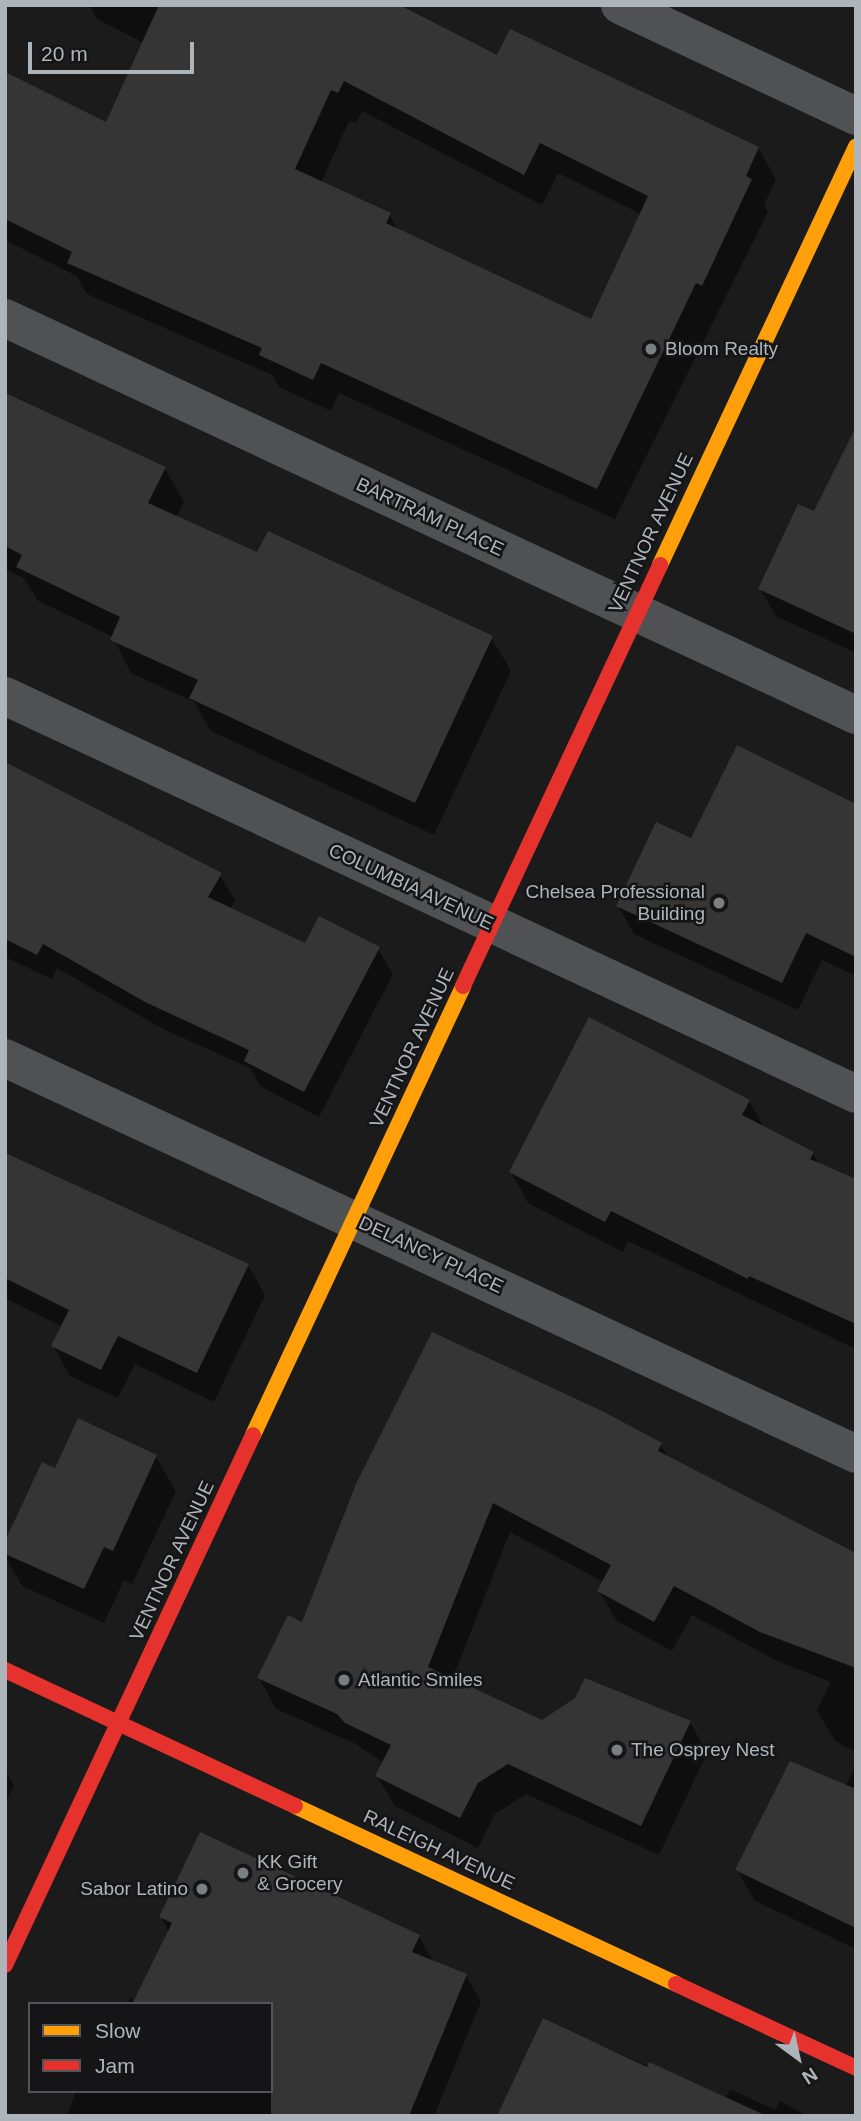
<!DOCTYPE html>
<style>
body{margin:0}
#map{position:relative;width:861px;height:2121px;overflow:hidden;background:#1b1b1b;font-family:Helvetica,sans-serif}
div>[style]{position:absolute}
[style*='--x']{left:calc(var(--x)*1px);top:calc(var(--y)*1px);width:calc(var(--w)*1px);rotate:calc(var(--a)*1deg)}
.shadow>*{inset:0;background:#0007}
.building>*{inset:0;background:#353536}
.street>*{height:38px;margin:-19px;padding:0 19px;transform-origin:19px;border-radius:19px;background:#4f5153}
.slow>*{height:16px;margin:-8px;padding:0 8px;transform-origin:8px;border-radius:8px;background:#ff9f0a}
.jam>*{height:16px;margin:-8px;padding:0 8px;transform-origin:8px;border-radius:8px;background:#e5322d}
.dots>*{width:19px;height:19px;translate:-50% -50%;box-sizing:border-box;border:4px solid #151517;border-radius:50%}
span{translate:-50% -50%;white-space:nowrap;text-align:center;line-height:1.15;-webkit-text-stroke:5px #151517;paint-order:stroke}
.poi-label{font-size:19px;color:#adb5ba}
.left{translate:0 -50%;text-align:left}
.right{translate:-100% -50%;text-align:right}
.street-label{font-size:19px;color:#adb5ba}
.frame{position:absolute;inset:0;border:7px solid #adb5ba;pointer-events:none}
.legend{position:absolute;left:28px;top:2002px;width:245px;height:91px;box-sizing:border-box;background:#151517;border:2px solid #525558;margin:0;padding:9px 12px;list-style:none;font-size:21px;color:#adb5ba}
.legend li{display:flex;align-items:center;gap:14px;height:35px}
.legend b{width:35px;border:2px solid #525558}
.north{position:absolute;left:763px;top:2023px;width:70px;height:70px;-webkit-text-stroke:5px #151517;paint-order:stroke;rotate:147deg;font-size:19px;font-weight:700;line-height:28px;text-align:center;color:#adb5ba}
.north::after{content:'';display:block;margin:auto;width:24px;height:32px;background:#adb5ba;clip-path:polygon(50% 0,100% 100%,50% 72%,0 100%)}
.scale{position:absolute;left:28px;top:42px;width:166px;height:32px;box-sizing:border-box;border:4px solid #adb5ba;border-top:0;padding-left:9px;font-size:21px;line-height:24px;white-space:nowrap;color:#adb5ba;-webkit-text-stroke:5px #151517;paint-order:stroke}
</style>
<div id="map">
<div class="shadow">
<div style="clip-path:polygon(evenodd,89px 5px,402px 5px,498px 58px,758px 148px,776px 179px,764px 205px,768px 212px,615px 519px,339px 393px,331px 411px,279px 387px,272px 375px,87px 294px,77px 276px,5px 240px,5px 74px,107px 124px,144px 43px,97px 19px,89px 5px,362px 111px,542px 205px,558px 173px,641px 214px,592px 321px,399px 232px,389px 214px,321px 183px,349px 121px,356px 123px,362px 111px)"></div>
<div style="clip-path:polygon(5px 400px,165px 469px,184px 502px,176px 517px,258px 555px,491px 637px,511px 671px,434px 835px,211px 731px,194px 702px,131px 673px,113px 637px,37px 600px,25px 579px,5px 569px)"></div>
<div style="clip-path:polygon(856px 430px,856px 653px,776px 616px,760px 589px,815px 513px)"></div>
<div style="clip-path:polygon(5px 764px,220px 875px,235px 900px,230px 909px,306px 946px,378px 949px,393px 974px,319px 1117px,260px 1086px,250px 1068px,163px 1029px,57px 968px,52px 979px,5px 957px)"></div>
<div style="clip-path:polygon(856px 806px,856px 976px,822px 960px,798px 1010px,634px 934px,618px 906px,692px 841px)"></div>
<div style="clip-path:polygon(749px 1101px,765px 1129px,813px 1153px,819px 1165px,856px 1181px,856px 1349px,628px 1241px,623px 1252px,528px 1203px,511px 1172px)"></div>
<div style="clip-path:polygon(5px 1154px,248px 1265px,265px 1295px,214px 1402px,135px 1364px,118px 1398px,70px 1376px,53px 1346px,63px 1327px,5px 1298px)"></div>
<div style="clip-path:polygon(661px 1445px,669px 1459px,856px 1557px,856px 1752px,835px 1741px,817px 1710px,831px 1682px,779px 1662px,692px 1615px,672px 1651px,617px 1621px,599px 1591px,604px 1582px,510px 1532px,452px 1680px,543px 1722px,690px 1722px,707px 1753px,659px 1855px,526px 1794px,495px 1814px,478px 1848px,395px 1806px,377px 1776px,384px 1763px,356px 1744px,276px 1709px,259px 1678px,303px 1624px,358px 1485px)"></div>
<div style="clip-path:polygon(156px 1457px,176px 1491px,132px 1584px,124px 1580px,104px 1623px,22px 1586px,5px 1556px,5px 1546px,56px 1470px)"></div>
<div style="clip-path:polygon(856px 1765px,856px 1949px,755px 1901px,737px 1870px,846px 1786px)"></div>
<div style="clip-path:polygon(5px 1770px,14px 1786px,5px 1804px)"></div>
<div style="clip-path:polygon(161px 1917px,419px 1936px,434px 1963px,466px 1976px,481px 2002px,434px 2116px,67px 2116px,76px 2091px,271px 2091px,271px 2004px,127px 2004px,130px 1998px,136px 2001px,169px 1932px)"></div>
<div style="clip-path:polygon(544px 2020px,725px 2100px,730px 2089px,775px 2110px,780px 2101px,807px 2116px,499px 2116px)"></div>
</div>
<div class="building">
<div style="clip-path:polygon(evenodd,159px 5px,400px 5px,497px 55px,510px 29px,759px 147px,746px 176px,752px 179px,702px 286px,696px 283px,597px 489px,321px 363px,313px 380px,259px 355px,262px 348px,67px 263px,72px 252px,5px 219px,5px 72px,106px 122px,159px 5px,344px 81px,524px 175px,540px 143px,648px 196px,591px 319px,386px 223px,391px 213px,295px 169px,331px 90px,338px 93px,344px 81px)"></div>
<div style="clip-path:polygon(5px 393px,166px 467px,148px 503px,257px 552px,268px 531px,493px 636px,415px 803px,189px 698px,198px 680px,110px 640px,120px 617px,16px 567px,22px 555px,5px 546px)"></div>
<div style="clip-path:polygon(856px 427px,856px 634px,758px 589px,798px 504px,814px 511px)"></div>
<div style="clip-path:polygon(737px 745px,856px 804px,856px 957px,806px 933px,782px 983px,616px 906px,656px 822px,691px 838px)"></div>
<div style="clip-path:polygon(5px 762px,222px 873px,208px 897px,305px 943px,319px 916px,380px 947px,304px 1092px,244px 1061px,249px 1050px,147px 1003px,43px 944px,37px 955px,5px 939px)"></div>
<div style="clip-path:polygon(589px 1017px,750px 1100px,742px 1115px,814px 1152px,810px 1159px,856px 1179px,856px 1324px,749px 1276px,748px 1279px,611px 1211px,605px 1222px,509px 1172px)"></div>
<div style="clip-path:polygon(5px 1153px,249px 1264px,197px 1373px,118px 1336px,101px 1370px,51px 1346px,69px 1310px,5px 1278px)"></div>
<div style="clip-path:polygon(432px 1332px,602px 1411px,662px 1443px,658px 1451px,856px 1553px,856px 1668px,760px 1632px,674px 1586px,654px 1622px,597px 1591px,611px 1565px,493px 1503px,428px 1667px,542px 1720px,575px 1698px,585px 1678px,691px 1721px,641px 1826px,508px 1764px,478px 1783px,460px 1818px,375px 1776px,391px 1745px,345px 1723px,337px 1714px,257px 1678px,288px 1615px,302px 1622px,356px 1484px)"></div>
<div style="clip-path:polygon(78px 1418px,157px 1455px,113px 1551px,104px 1547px,84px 1589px,5px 1554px,5px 1541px,42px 1462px,55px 1468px)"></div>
<div style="clip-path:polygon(790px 1761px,856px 1789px,856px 1928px,735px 1870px)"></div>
<div style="clip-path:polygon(200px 1832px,420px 1935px,412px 1952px,467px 1974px,409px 2116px,271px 2116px,271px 2004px,132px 2004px,172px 1923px,159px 1917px)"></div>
<div style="clip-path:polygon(543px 2018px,647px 2067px,649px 2062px,767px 2116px,497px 2116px)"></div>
</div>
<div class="street">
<div style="--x:620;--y:5;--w:261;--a:25.2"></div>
<div style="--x:5;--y:318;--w:939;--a:25.01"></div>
<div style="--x:5;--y:696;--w:939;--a:25.06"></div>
<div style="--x:5;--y:1058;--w:939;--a:24.95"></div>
</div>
<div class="slow">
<div style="--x:660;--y:565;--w:462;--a:-64.9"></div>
<div style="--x:253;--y:1435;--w:496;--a:-64.9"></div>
<div style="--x:295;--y:1806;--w:421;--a:25"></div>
</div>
<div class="jam">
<div style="--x:463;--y:986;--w:465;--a:-64.9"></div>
<div style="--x:5;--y:1670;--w:320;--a:25.1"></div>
<div style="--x:5;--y:1965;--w:585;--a:-64.92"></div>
<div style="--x:676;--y:1984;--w:199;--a:25"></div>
</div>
<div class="dots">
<div style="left:651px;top:349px;background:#7a7f82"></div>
<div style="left:719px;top:903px;background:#7a7f82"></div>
<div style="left:344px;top:1680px;background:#7a7f82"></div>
<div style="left:617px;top:1750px;background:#7a7f82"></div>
<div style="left:243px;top:1873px;background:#7a7f82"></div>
<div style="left:202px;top:1889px;background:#7a7f82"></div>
</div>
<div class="poi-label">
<span class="left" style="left:665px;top:349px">Bloom Realty</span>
<span class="right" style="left:705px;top:903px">Chelsea Professional<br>Building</span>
<span class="left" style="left:358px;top:1680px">Atlantic Smiles</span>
<span class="left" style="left:631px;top:1750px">The Osprey Nest</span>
<span class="left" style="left:257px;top:1873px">KK Gift<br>&amp; Grocery</span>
<span class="right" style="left:188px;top:1889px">Sabor Latino</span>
</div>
<div class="street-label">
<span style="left:430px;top:517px;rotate:25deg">BARTRAM PLACE</span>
<span style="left:651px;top:533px;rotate:-65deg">VENTNOR AVENUE</span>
<span style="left:411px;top:887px;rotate:25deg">COLUMBIA AVENUE</span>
<span style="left:412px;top:1048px;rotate:-65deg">VENTNOR AVENUE</span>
<span style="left:431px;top:1255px;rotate:25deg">DELANCY PLACE</span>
<span style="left:172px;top:1561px;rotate:-65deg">VENTNOR AVENUE</span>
<span style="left:439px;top:1850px;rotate:25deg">RALEIGH AVENUE</span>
</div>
<div class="frame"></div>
<ul class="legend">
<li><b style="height:9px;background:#ff9f0a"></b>Slow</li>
<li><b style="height:9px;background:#e5322d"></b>Jam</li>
</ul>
<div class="north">N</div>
<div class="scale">20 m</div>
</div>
